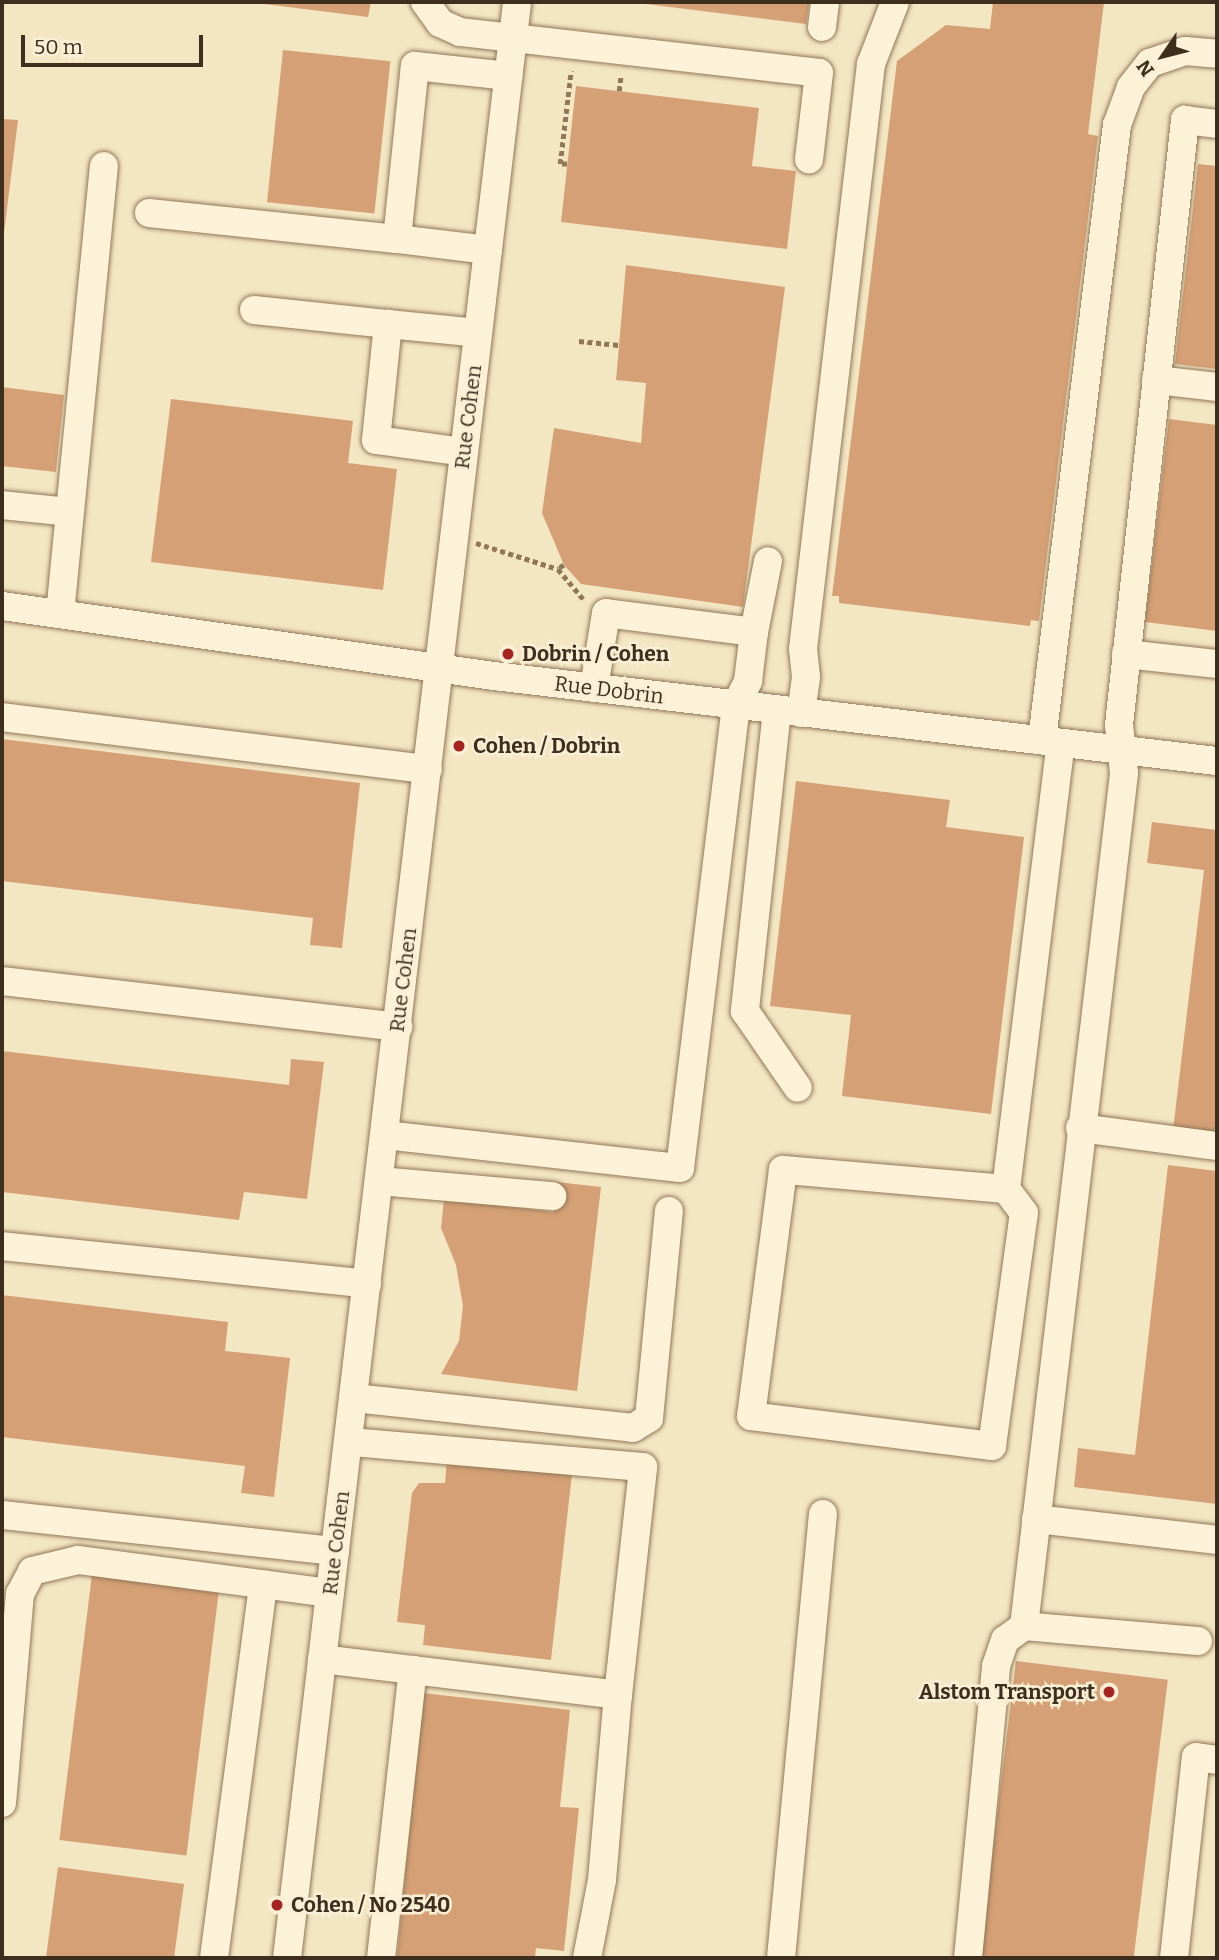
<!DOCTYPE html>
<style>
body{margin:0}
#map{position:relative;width:1219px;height:1960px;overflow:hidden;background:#f3e6c3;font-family:Bitter,serif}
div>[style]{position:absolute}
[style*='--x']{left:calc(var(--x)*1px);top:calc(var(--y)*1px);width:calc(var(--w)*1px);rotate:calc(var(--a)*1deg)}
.building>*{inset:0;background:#d5a075;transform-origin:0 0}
.path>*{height:4.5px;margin-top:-2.25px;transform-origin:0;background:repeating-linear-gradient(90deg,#907758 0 5px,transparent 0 8.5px)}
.roads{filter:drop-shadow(0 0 2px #907758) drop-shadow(0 0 2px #907758)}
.minor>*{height:28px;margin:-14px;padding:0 14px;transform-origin:14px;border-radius:14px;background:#fcf2d8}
.dots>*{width:19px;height:19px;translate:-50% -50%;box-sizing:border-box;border:4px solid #f9efd4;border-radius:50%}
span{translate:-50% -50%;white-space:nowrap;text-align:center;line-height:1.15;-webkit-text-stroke:5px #f9efd4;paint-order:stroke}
.street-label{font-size:21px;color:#3e2e1d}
.poi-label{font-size:21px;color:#3e2e1d;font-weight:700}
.left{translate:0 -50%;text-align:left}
.right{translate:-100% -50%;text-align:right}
.frame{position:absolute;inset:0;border:4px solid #3e2e1d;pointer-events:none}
.north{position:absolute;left:1128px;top:21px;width:70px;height:70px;-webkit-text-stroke:5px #f9efd4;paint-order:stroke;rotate:235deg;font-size:19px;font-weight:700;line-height:28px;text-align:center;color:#3e2e1d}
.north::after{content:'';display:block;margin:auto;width:24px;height:32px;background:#3e2e1d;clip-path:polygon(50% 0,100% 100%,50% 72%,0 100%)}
.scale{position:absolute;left:21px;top:35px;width:182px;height:32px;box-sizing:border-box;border:4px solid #3e2e1d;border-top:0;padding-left:9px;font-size:21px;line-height:24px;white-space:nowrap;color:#3e2e1d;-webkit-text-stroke:5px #f9efd4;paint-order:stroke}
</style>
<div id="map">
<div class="building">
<div style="clip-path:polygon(248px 2px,371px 2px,368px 17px)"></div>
<div style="clip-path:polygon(630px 2px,809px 2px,806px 24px)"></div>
<div style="clip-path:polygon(993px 2px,1104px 2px,1088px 134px,1098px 136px,1039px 621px,1031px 620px,1030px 626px,839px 603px,839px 596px,832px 596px,897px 61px,946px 25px,990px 29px)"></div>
<div style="left:283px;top:50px;width:108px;height:153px;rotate:6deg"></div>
<div style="clip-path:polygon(576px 86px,759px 108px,752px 166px,796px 171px,787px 249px,561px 222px)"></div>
<div style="clip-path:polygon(2px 119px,18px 120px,3px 241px,2px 241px)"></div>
<div style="clip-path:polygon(1198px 164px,1217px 166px,1217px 369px,1175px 364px)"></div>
<div style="clip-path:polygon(626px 265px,785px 287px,743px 607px,581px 584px,564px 565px,542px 513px,554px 428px,641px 443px,646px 383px,616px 380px)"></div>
<div style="clip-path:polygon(2px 387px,64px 395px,56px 472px,2px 466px)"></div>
<div style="clip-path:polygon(171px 399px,353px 421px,348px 463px,397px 469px,383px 590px,151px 562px)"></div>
<div style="clip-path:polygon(1169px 419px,1217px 425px,1217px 631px,1145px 622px)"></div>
<div style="clip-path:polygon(2px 739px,360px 783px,342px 948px,310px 945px,313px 918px,2px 881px)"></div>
<div style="clip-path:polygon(796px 781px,950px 800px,946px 827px,1024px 837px,991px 1114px,842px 1096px,851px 1015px,770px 1006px)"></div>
<div style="clip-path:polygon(1152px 822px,1217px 830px,1217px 1136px,1173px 1130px,1204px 870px,1147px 863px)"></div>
<div style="clip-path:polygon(2px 1051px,289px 1085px,291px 1059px,324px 1062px,307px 1199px,244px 1192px,239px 1220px,2px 1192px)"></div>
<div style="clip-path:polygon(1168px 1165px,1217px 1171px,1217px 1504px,1074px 1487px,1078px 1448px,1135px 1455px)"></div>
<div style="clip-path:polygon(557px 1182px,601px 1187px,577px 1391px,441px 1374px,459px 1341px,463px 1306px,456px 1265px,441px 1228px,444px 1199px,554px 1212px)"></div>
<div style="clip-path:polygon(2px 1295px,228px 1322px,225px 1351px,290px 1358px,274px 1497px,241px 1493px,245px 1466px,2px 1437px)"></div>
<div style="clip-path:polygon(447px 1459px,572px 1474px,551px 1660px,423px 1645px,425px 1625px,397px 1622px,412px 1493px,419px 1483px,445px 1483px)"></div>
<div style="left:93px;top:1566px;width:128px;height:276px;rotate:7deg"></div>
<div style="left:1016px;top:1661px;width:153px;height:299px;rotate:7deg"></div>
<div style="clip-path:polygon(423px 1693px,570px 1710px,560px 1807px,579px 1808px,564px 1951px,536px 1948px,535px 1958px,397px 1958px)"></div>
<div style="clip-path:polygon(58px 1867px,184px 1884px,174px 1958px,46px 1958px)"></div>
</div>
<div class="path">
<div style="--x:619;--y:91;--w:16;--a:-83"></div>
<div style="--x:567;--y:164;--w:7;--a:180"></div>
<div style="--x:560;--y:164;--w:94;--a:-83.3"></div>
<div style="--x:579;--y:341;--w:40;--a:5.7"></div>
<div style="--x:476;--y:543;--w:86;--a:17.6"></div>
<div style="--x:564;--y:565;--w:7;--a:146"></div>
<div style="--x:558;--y:569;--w:42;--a:49.8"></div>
</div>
<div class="roads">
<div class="minor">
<div style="--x:425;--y:2;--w:26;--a:54"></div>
<div style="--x:440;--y:23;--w:22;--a:24"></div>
<div style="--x:460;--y:32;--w:361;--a:6.5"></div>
<div style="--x:819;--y:73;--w:87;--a:96.6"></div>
<div style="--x:822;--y:27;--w:25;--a:-83"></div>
<div style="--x:149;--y:213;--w:249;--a:6"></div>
<div style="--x:488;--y:250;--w:92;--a:-173.1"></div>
<div style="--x:397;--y:239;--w:174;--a:-84.1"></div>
<div style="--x:415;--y:66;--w:94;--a:6.1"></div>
<div style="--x:254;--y:310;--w:135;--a:6"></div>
<div style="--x:1156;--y:380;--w:61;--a:6.5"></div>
<div style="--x:464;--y:452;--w:89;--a:-172.2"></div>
<div style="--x:376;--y:440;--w:117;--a:-84.1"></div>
<div style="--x:388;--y:324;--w:90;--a:5.7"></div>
<div style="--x:2;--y:505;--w:68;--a:5.9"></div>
<div style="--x:2;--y:606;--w:497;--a:8.1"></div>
<div style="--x:494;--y:676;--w:728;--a:6.71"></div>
<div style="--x:60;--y:614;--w:450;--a:-84.4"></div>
<div style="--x:754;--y:632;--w:72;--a:-78.8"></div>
<div style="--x:1126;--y:654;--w:92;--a:6.3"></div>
<div style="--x:777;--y:710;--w:303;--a:96.1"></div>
<div style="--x:745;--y:1011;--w:93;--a:55.5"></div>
<div style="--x:801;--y:713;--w:36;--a:-82"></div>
<div style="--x:806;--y:677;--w:28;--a:-96"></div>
<div style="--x:803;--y:649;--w:589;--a:-83.37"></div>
<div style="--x:871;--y:64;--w:66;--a:-68.8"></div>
<div style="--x:2;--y:717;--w:429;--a:7"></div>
<div style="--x:1042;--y:740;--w:620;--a:-83.05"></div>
<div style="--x:1117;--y:125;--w:40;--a:-69.8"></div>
<div style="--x:1131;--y:87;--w:31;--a:-52"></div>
<div style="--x:1150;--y:63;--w:37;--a:-19"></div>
<div style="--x:1185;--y:51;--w:32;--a:5"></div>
<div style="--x:2;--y:981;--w:399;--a:6.6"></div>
<div style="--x:1080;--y:1128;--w:138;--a:7.5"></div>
<div style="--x:385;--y:1135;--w:297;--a:6.4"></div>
<div style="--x:680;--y:1168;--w:466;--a:-83.1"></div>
<div style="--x:736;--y:705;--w:27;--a:-63"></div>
<div style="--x:748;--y:681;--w:49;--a:-83"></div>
<div style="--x:754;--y:632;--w:149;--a:-172.7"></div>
<div style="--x:606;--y:613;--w:76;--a:99.1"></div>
<div style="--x:379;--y:1181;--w:174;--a:5"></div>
<div style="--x:1006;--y:1189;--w:224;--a:-175.1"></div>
<div style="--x:783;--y:1170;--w:248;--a:97.4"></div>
<div style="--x:751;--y:1416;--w:243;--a:7.1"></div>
<div style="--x:992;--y:1446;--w:235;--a:-82.2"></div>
<div style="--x:1024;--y:1213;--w:30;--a:-127"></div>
<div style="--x:1006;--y:1189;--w:449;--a:-83"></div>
<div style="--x:2;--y:1246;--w:367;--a:5.9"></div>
<div style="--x:354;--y:1398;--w:281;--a:6.1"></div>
<div style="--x:633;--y:1428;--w:19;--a:-32"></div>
<div style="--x:649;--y:1418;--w:208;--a:-84.5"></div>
<div style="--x:2;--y:1515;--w:335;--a:6.2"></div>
<div style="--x:1036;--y:1519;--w:182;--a:6.6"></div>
<div style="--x:1198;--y:1641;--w:175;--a:-175.1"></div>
<div style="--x:1024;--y:1626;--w:859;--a:-83.31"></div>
<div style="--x:1124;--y:773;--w:48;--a:-95.9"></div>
<div style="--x:1119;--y:725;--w:609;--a:-83.77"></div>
<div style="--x:1185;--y:120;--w:32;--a:7"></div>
<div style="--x:322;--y:1659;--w:298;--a:6.9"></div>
<div style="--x:618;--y:1695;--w:229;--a:-83.7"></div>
<div style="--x:643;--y:1467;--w:295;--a:-175.1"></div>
<div style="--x:2;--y:1803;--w:210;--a:-85.1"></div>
<div style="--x:20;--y:1594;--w:26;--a:-62"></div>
<div style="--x:32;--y:1571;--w:47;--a:-13.4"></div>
<div style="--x:78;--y:1560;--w:254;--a:7.5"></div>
<div style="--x:214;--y:1958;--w:377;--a:-82.5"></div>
<div style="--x:287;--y:1958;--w:1969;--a:-83.29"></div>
<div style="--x:381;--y:1958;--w:290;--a:-83.7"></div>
<div style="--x:587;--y:1958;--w:79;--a:-79.1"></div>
<div style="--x:602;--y:1880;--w:186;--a:-85.1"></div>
<div style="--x:781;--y:1958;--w:446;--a:-84.6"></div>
<div style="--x:968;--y:1958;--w:293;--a:-84.5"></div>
<div style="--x:996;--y:1666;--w:28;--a:-71"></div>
<div style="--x:1005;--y:1640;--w:24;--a:-36"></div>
<div style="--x:1174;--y:1958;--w:202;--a:-83.8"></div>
<div style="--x:1196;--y:1757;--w:21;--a:8"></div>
</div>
</div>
<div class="dots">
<div style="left:508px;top:654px;background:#a52321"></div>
<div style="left:459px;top:746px;background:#a52321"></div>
<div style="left:1109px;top:1692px;background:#a52321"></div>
<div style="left:277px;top:1905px;background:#a52321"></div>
</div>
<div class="street-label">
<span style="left:468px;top:417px;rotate:-83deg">Rue Cohen</span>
<span style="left:609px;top:690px;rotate:7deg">Rue Dobrin</span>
<span style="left:403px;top:980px;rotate:-83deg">Rue Cohen</span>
<span style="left:336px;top:1543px;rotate:-83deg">Rue Cohen</span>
</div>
<div class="poi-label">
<span class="left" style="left:522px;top:654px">Dobrin / Cohen</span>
<span class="left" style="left:473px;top:746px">Cohen / Dobrin</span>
<span class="right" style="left:1095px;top:1692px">Alstom Transport</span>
<span class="left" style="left:291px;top:1905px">Cohen / No 2540</span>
</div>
<div class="frame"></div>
<div class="north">N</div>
<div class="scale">50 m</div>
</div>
